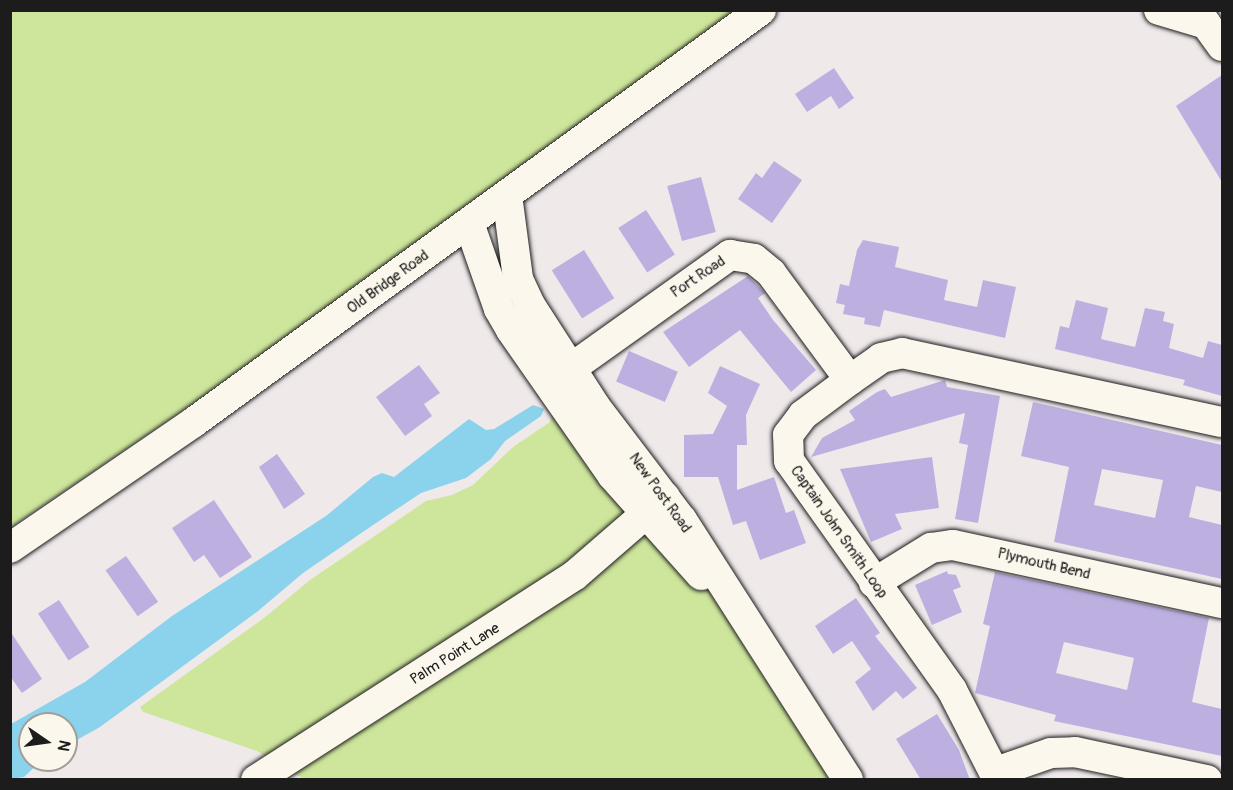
<!DOCTYPE html>
<style>
body{margin:0}
#map{position:relative;width:1233px;height:790px;overflow:hidden;background:#efe9ea;font-family:Pangolin,sans-serif}
div>[style]{position:absolute}
[style*='--x']{left:calc(var(--x)*1px);top:calc(var(--y)*1px);width:calc(var(--w)*1px);rotate:calc(var(--a)*1deg)}
.green>*{inset:0;background:#cee69c}
.water>*{inset:0;background:#8bd2ed}
.building>*{inset:0;background:#bdb0e1;transform-origin:0 0}
.roads{filter:drop-shadow(0 0 2px #1c1c1c) drop-shadow(0 0 2px #1c1c1c)}
.minor>*{height:30px;margin:-15px;padding:0 15px;transform-origin:15px;border-radius:15px;background:#fbf7ec}
span{translate:-50% -50%;white-space:nowrap;text-align:center;line-height:1.15;-webkit-text-stroke:5px #fbf7ec;paint-order:stroke}
.street-label{font-size:15px;color:#1c1c1c}
.frame{position:absolute;inset:0;border:12px solid #1c1c1c;pointer-events:none}
.north{position:absolute;left:18px;top:712px;width:60px;height:60px;box-sizing:border-box;background:#fbf7ec;border:2px solid #a29f99;border-radius:50%;rotate:103deg;font-size:16px;font-weight:700;line-height:24px;text-align:center;color:#1c1c1c}
.north::after{content:'';display:block;margin:auto;width:21px;height:27px;background:#1c1c1c;clip-path:polygon(50% 0,100% 100%,50% 72%,0 100%)}
</style>
<div id="map">
<div class="green">
<div style="clip-path:polygon(11px 11px,773px 11px,11px 527px)"></div>
<div style="clip-path:polygon(570px 373px,858px 779px,304px 779px,257px 751px,143px 712px,140px 707px,264px 618px,310px 580px,426px 501px,452px 495px,473px 485px,513px 447px,550px 422px,553px 412px,550px 403px,536px 396px)"></div>
</div>
<div class="water">
<div style="clip-path:polygon(533px 405px,544px 409px,541px 416px,505px 441px,491px 459px,466px 478px,421px 493px,373px 525px,303px 573px,258px 611px,100px 727px,66px 746px,66px 724px,30px 724px,30px 760px,42px 760px,24px 777px,11px 779px,11px 724px,85px 682px,172px 616px,326px 516px,373px 477px,382px 473px,394px 477px,469px 419px,486px 430px,494px 429px)"></div>
</div>
<div class="building">
<div style="clip-path:polygon(834px 68px,854px 98px,839px 109px,831px 96px,807px 112px,795px 94px)"></div>
<div style="clip-path:polygon(1222px 75px,1222px 182px,1176px 106px)"></div>
<div style="clip-path:polygon(774px 161px,802px 180px,772px 223px,738px 199px,756px 173px,762px 178px)"></div>
<div style="left:701px;top:177px;width:57px;height:35px;rotate:75deg"></div>
<div style="left:646px;top:210px;width:53px;height:33px;rotate:57deg"></div>
<div style="clip-path:polygon(863px 240px,899px 247px,895px 267px,948px 280px,944px 300px,977px 307px,983px 280px,1016px 287px,1005px 338px,884px 310px,880px 327px,864px 324px,865px 318px,843px 314px,845px 305px,836px 303px,840px 284px,849px 286px,857px 250px)"></div>
<div style="left:584px;top:250px;width:57px;height:38px;rotate:58deg"></div>
<div style="clip-path:polygon(748px 276px,765px 293px,758px 298px,773px 320px,816px 370px,791px 392px,740px 330px,689px 367px,663px 332px)"></div>
<div style="clip-path:polygon(1076px 300px,1108px 308px,1101px 339px,1135px 347px,1145px 308px,1165px 312px,1163px 321px,1174px 324px,1169px 348px,1203px 358px,1208px 341px,1222px 345px,1222px 396px,1183px 385px,1185px 380px,1055px 349px,1060px 326px,1069px 328px)"></div>
<div style="left:629px;top:351px;width:53px;height:33px;rotate:23deg"></div>
<div style="clip-path:polygon(419px 365px,440px 393px,424px 404px,432px 416px,405px 436px,376px 397px)"></div>
<div style="clip-path:polygon(720px 366px,760px 384px,746px 415px,747px 445px,737px 445px,737px 490px,774px 477px,786px 513px,794px 510px,806px 543px,760px 560px,746px 521px,733px 525px,718px 477px,684px 477px,684px 435px,713px 434px,727px 406px,708px 393px)"></div>
<div style="clip-path:polygon(945px 380px,947px 387px,1000px 396px,978px 523px,955px 519px,968px 445px,959px 443px,965px 413px,811px 457px,822px 438px,855px 420px,849px 411px,877px 392px,885px 389px,891px 397px)"></div>
<div style="clip-path:polygon(evenodd,1033px 402px,1222px 445px,1222px 492px,1196px 486px,1189px 517px,1222px 525px,1222px 579px,1054px 542px,1069px 467px,1021px 456px,1033px 402px,1102px 469px,1163px 480px,1155px 518px,1094px 505px,1102px 469px)"></div>
<div style="clip-path:polygon(277px 454px,305px 494px,284px 509px,259px 467px)"></div>
<div style="clip-path:polygon(932px 457px,939px 508px,895px 514px,902px 529px,871px 542px,840px 469px)"></div>
<div style="clip-path:polygon(214px 500px,252px 557px,220px 578px,204px 555px,194px 562px,172px 528px)"></div>
<div style="left:126px;top:556px;width:56px;height:25px;rotate:55deg"></div>
<div style="clip-path:polygon(947px 571px,948px 574px,956px 575px,961px 587px,953px 590px,962px 612px,932px 625px,915px 585px)"></div>
<div style="clip-path:polygon(evenodd,995px 572px,1209px 618px,1192px 702px,1222px 709px,1222px 756px,1054px 721px,1056px 715px,975px 693px,990px 626px,983px 624px,995px 572px,1064px 642px,1134px 658px,1127px 690px,1056px 673px,1064px 642px)"></div>
<div style="clip-path:polygon(856px 598px,880px 633px,875px 636px,917px 688px,903px 699px,896px 691px,873px 711px,855px 682px,871px 669px,852px 641px,833px 654px,815px 626px)"></div>
<div style="left:59px;top:600px;width:56px;height:25px;rotate:57deg"></div>
<div style="clip-path:polygon(10px 631px,42px 679px,22px 693px,10px 676px)"></div>
<div style="clip-path:polygon(937px 714px,959px 750px,970px 780px,921px 780px,896px 739px)"></div>
</div>
<div class="roads">
<div class="minor">
<div style="--x:1159;--y:10;--w:49;--a:16.6"></div>
<div style="--x:1206;--y:24;--w:17;--a:-123"></div>
<div style="--x:1206;--y:24;--w:27;--a:54"></div>
<div style="--x:507;--y:195;--w:85;--a:82.5"></div>
<div style="--x:518;--y:279;--w:29;--a:65"></div>
<div style="--x:530;--y:305;--w:120;--a:57.2"></div>
<div style="--x:595;--y:406;--w:143;--a:52.7"></div>
<div style="--x:682;--y:520;--w:308;--a:57.4"></div>
<div style="--x:469;--y:223;--w:91;--a:70.8"></div>
<div style="--x:499;--y:309;--w:24;--a:60"></div>
<div style="--x:511;--y:330;--w:177;--a:55.1"></div>
<div style="--x:612;--y:475;--w:134;--a:48.3"></div>
<div style="--x:556;--y:379;--w:214;--a:-35.5"></div>
<div style="--x:730;--y:255;--w:24;--a:9"></div>
<div style="--x:754;--y:259;--w:22;--a:39"></div>
<div style="--x:771;--y:273;--w:133;--a:53.6"></div>
<div style="--x:10;--y:548;--w:223;--a:-34.4"></div>
<div style="--x:194;--y:422;--w:701;--a:-36"></div>
<div style="--x:874;--y:583;--w:67;--a:-31.6"></div>
<div style="--x:931;--y:548;--w:22;--a:-8"></div>
<div style="--x:953;--y:545;--w:275;--a:12.2"></div>
<div style="--x:996;--y:772;--w:58;--a:-19.1"></div>
<div style="--x:1051;--y:753;--w:24;--a:-2"></div>
<div style="--x:1075;--y:752;--w:135;--a:12"></div>
<div style="--x:256;--y:780;--w:379;--a:-32.7"></div>
<div style="--x:575;--y:575;--w:119;--a:-40.9"></div>
<div style="--x:998;--y:780;--w:101;--a:-117.1"></div>
<div style="--x:952;--y:690;--w:281;--a:-125.4"></div>
<div style="--x:789;--y:461;--w:26;--a:-92"></div>
<div style="--x:788;--y:435;--w:25;--a:-53"></div>
<div style="--x:803;--y:415;--w:59;--a:-36.7"></div>
<div style="--x:850;--y:380;--w:38;--a:-35"></div>
<div style="--x:881;--y:358;--w:22;--a:-13"></div>
<div style="--x:902;--y:353;--w:327;--a:12.2"></div>
</div>
</div>
<div class="street-label">
<span style="left:698px;top:277px;rotate:-34deg">Port Road</span>
<span style="left:388px;top:282px;rotate:-36deg">Old Bridge Road</span>
<span style="left:660px;top:493px;rotate:54deg">New Post Road</span>
<span style="left:839px;top:532px;rotate:55deg">Captain John Smith Loop</span>
<span style="left:1044px;top:564px;rotate:13deg">Plymouth Bend</span>
<span style="left:455px;top:654px;rotate:-32deg">Palm Point Lane</span>
</div>
<div class="frame"></div>
<div class="north">N</div>
</div>
